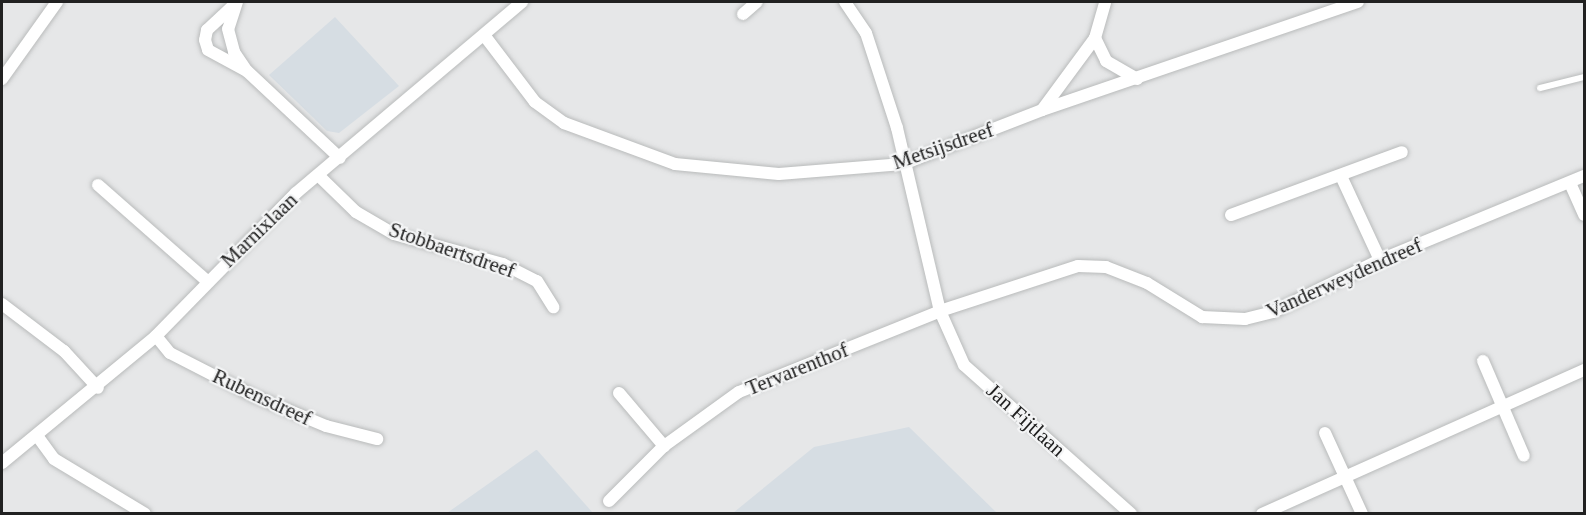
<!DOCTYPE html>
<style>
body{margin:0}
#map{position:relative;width:1586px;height:515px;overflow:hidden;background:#e6e7e8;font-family:Georgia,serif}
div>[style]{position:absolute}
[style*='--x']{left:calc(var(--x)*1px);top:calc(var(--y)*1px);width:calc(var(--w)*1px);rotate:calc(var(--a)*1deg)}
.built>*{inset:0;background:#d6dde3}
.roads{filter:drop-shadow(0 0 2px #b9bbbb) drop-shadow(0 0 2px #b9bbbb)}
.lane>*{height:6px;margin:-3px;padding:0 3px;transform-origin:3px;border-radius:3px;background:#fff}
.street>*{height:12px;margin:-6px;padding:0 6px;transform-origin:6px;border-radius:6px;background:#fff}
span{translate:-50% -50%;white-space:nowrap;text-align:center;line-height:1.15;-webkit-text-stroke:4.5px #f3f4f5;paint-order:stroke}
.street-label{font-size:21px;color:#212121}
.frame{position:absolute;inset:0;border:3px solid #212121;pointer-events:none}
</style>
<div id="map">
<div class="built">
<div style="clip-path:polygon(335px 17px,399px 86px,339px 133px,327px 131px,269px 75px)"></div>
<div style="clip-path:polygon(909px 427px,997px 513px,733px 513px,814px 447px)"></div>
<div style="clip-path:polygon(537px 450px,593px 513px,447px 513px,536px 450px)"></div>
</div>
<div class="roads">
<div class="lane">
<div style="--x:1540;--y:88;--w:45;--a:-14"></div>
</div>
<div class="street">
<div style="--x:237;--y:2;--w:28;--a:108"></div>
<div style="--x:228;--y:29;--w:24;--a:75"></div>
<div style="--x:234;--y:52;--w:23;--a:56"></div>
<div style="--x:247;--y:71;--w:127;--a:43.1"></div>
<div style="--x:845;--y:2;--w:37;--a:56"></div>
<div style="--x:866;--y:33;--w:100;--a:71.9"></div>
<div style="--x:897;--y:128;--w:188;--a:76.8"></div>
<div style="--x:940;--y:311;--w:145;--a:-18.1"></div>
<div style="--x:1078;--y:266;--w:28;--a:2"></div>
<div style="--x:1106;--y:267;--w:44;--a:21.3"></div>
<div style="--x:1147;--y:283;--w:65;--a:31.7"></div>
<div style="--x:1202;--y:317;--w:43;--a:2.7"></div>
<div style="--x:1245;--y:319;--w:29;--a:-14"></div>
<div style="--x:1273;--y:312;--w:119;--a:-25.9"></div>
<div style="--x:1380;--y:260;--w:221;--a:-22.4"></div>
<div style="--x:234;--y:5;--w:37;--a:137"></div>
<div style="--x:207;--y:30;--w:10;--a:101"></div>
<div style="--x:205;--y:40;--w:10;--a:73"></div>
<div style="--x:208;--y:50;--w:42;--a:28.4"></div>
<div style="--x:743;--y:14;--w:18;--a:-41"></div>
<div style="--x:484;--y:35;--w:84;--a:52.7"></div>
<div style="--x:535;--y:102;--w:36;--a:36"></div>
<div style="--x:564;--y:123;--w:118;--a:20.3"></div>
<div style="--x:675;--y:164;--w:104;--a:5.5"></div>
<div style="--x:779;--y:174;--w:124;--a:-4.6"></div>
<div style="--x:903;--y:164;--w:149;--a:-21.2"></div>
<div style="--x:1042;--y:110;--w:334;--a:-18.9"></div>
<div style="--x:1095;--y:38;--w:25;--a:64"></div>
<div style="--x:1106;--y:61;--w:36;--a:30"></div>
<div style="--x:2;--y:79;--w:95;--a:-54.5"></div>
<div style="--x:1042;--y:110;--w:89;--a:-53.6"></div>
<div style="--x:1095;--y:38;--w:37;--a:-74"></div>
<div style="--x:318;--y:175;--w:53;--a:44.2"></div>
<div style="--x:356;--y:212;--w:44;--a:30.1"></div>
<div style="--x:394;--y:234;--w:113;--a:15.4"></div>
<div style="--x:503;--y:264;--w:38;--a:27"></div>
<div style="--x:537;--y:281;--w:31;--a:58"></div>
<div style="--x:1341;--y:176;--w:93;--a:65.1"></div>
<div style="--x:1570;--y:183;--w:35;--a:66"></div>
<div style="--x:98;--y:185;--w:145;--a:41.4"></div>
<div style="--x:1231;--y:215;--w:182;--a:-20.2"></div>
<div style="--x:2;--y:304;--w:78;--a:37.2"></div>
<div style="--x:64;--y:351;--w:50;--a:47.4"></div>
<div style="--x:156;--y:336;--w:22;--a:51"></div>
<div style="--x:170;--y:353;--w:94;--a:27.1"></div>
<div style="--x:254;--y:396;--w:78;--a:22.6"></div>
<div style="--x:326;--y:426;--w:53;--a:14.3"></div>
<div style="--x:1483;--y:361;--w:103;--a:66.7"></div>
<div style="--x:619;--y:393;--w:70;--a:49.7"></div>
<div style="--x:1325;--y:433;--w:89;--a:65.4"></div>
<div style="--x:38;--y:437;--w:27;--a:54"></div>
<div style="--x:54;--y:459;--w:106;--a:31.1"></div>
<div style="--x:2;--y:463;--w:200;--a:-39.5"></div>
<div style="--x:156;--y:336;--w:200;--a:-45.6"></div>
<div style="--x:296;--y:193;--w:296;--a:-40.2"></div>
<div style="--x:609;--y:501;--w:78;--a:-45"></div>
<div style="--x:664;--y:446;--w:92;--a:-35.8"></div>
<div style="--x:739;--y:392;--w:217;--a:-21.9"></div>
<div style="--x:940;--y:311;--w:59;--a:66"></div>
<div style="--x:964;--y:365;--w:224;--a:41.7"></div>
<div style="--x:1262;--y:514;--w:353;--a:-24.1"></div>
</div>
</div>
<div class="street-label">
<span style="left:943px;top:146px;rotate:-19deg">Metsijsdreef</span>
<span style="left:259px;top:230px;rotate:-44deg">Marnixlaan</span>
<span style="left:452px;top:250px;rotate:19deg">Stobbaertsdreef</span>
<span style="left:1344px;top:278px;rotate:-24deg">Vanderweydendreef</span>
<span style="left:797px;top:369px;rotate:-22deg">Tervarenthof</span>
<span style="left:262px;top:397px;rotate:25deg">Rubensdreef</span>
<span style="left:1026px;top:420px;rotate:42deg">Jan Fijtlaan</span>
</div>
<div class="frame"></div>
</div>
